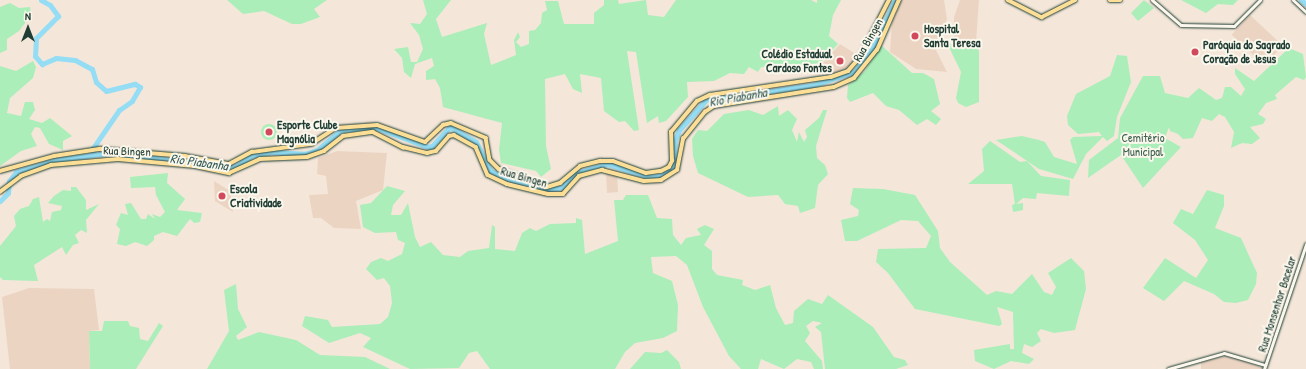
<!DOCTYPE html>
<meta charset="utf-8">
<style>
body{margin:0}
#map{position:relative;width:1306px;height:369px;overflow:hidden;background:#f4e7d9;font-family:"Patrick Hand",sans-serif}
div>[style]{position:absolute}
[style*='--x']{left:calc(var(--x)*1px);top:calc(var(--y)*1px);width:calc(var(--w)*1px);rotate:calc(var(--a)*1deg)}
.built>*{inset:0;background:#ecd4c2;transform-origin:0 0}
.green>*{inset:0;background:#abeeb9}
.round{border-radius:50%}
.river>*{height:5px;margin:-2.5px;padding:0 2.5px;transform-origin:2.5px;border-radius:2.5px;background:#94ddf5}
.roads{filter:drop-shadow(0 0 1px #1f3d34) drop-shadow(0 0 1px #1f3d34)}
.secondary>*{height:3px;margin:-1.5px;padding:0 1.5px;transform-origin:1.5px;border-radius:1.5px;background:#fbf7ec}
.primary>*{height:3.5px;margin:-1.75px;padding:0 1.75px;transform-origin:1.75px;border-radius:1.75px;background:#fcde96}
.dots>*{width:11px;height:11px;translate:-50% -50%;box-sizing:border-box;border:2px solid #fbf7ec;border-radius:50%}
span{translate:-50% -50%;white-space:nowrap;text-align:center;line-height:1.15;-webkit-text-stroke:4px #fbf7ec;paint-order:stroke}
.poi-label{font-size:12px;color:#1f3d34;font-weight:700}
.left{translate:0 -50%;text-align:left}
.right{translate:-100% -50%;text-align:right}
.street-label{font-size:12px;color:#1f3d34}
.park-label{font-size:12px;color:#3b604f}
.water-label{font-size:13px;color:#365d5b;font-style:italic}
.north{position:absolute;left:8px;top:8px;width:40px;height:40px;-webkit-text-stroke:3px #fbf7ec;paint-order:stroke;rotate:0deg;font-size:11px;font-weight:700;line-height:16px;text-align:center;color:#1f3d34}
.north::after{content:'';display:block;margin:auto;width:14px;height:18px;background:#1f3d34;clip-path:polygon(50% 0,100% 100%,50% 72%,0 100%)}
</style>
<div id="map">
<div class="built">
<div style="clip-path:polygon(902px 0,944px 0,947px 19px,934px 46px,947px 72px,916px 69px,890px 52px,892px 22px)"></div>
<div style="clip-path:polygon(960px 0,979px 0,976px 42px,954px 40px,954px 17px)"></div>
<div style="left:1250px;top:15px;width:45px;height:27px;rotate:43deg"></div>
<div style="clip-path:polygon(840px 44px,859px 56px,852px 66px,831px 75px,821px 65px)"></div>
<div style="clip-path:polygon(337px 151px,387px 153px,383px 190px,356px 201px,361px 229px,334px 228px,321px 218px,313px 218px,309px 195px,328px 194px,326px 176px,317px 174px,318px 158px)"></div>
<div style="clip-path:polygon(606px 172px,617px 174px,618px 192px,607px 193px)"></div>
<div style="clip-path:polygon(214px 181px,230px 191px,233px 212px,215px 201px)"></div>
<div style="clip-path:polygon(29px 288px,94px 289px,99px 330px,89px 331px,90px 369px,10px 369px,2px 297px)"></div>
<div style="clip-path:polygon(1229px 355px,1263px 368px,1262px 369px,1201px 369px,1201px 362px)"></div>
</div>
<div class="green">
<div style="clip-path:polygon(227px 0,327px 0,314px 9px,320px 17px,301px 24px,292px 24px,264px 11px,243px 14px)"></div>
<div style="clip-path:polygon(423px 0,451px 0,436px 19px,442px 37px,487px 23px,484px 34px,491px 65px,516px 55px,514px 40px,518px 32px,520px 37px,516px 42px,521px 47px,529px 44px,529px 31px,535px 30px,541px 23px,542px 13px,547px 10px,545px 1px,558px 1px,564px 24px,594px 24px,594px 13px,604px 5px,604px 0,618px 0,619px 4px,646px 0,648px 15px,664px 17px,676px 0,811px 0,817px 3px,817px 0,841px 0,833px 15px,829px 36px,838px 44px,820px 63px,765px 70px,765px 67px,761px 67px,758px 72px,749px 67px,744px 74px,730px 73px,714px 81px,687px 82px,688px 97px,666px 121px,659px 123px,658px 116px,647px 123px,636px 52px,627px 51px,639px 130px,634px 131px,625px 121px,619px 122px,604px 111px,601px 78px,580px 74px,582px 93px,573px 89px,565px 74px,545px 79px,546px 146px,551px 169px,541px 177px,536px 171px,501px 163px,499px 150px,502px 123px,443px 107px,440px 88px,435px 79px,426px 80px,426px 71px,434px 66px,432px 58px,415px 64px,411px 78px,404px 72px,402px 58px,394px 49px,408px 47px,411px 62px,417px 62px,423px 49px,419px 35px,410px 23px,420px 24px,427px 14px)"></div>
<div style="clip-path:polygon(1144px 0,1154px 8px,1138px 21px,1131px 13px)"></div>
<div style="clip-path:polygon(1181px 0,1238px 0,1233px 5px,1218px 4px,1206px 13px)"></div>
<div style="clip-path:polygon(10px 3px,19px 8px,30px 7px,31px 15px,19px 31px,7px 39px,7px 50px,0 53px,0 7px)"></div>
<div style="clip-path:polygon(955px 42px,970px 43px,976px 45px,979px 51px,979px 102px,966px 107px,958px 103px,956px 98px,961px 72px,948px 45px)"></div>
<div style="clip-path:polygon(881px 45px,912px 73px,923px 73px,934px 79px,940px 104px,931px 111px,941px 119px,936px 125px,927px 119px,917px 125px,899px 110px,886px 106px,873px 93px,850px 102px,847px 98px,848px 85px,865px 71px)"></div>
<div style="clip-path:polygon(1289px 48px,1303px 54px,1306px 77px,1304px 80px,1296px 77px,1275px 95px,1277px 99px,1266px 103px,1258px 114px,1266px 119px,1263px 124px,1250px 127px,1260px 138px,1252px 144px,1242px 143px,1231px 148px,1234px 132px,1225px 117px,1219px 114px,1212px 121px,1202px 118px,1193px 138px,1183px 139px,1178px 134px,1170px 131px,1169px 127px,1165px 138px,1181px 147px,1143px 188px,1121px 155px,1088px 178px,1089px 160px,1118px 138px,1120px 118px,1143px 76px,1160px 76px,1165px 93px,1188px 98px,1199px 88px,1216px 100px,1222px 98px,1225px 87px,1231px 87px,1241px 96px,1245px 89px,1235px 74px,1235px 68px,1254px 81px)"></div>
<div style="clip-path:polygon(1117px 55px,1127px 56px,1131px 82px,1117px 117px,1114px 136px,1107px 141px,1103px 137px,1086px 154px,1073px 179px,1039px 169px,996px 140px,1022px 136px,1039px 140px,1045px 142px,1054px 157px,1077px 164px,1070px 140px,1073px 137px,1102px 136px,1099px 132px,1078px 134px,1068px 125px,1067px 116px,1076px 94px,1110px 76px)"></div>
<div style="clip-path:polygon(33px 61px,36px 67px,33px 78px,10px 98px,7px 113px,21px 116px,25px 102px,33px 102px,35px 110px,29px 119px,42px 123px,50px 118px,72px 136px,63px 141px,63px 150px,49px 144px,40px 128px,35px 127px,31px 134px,37px 146px,21px 151px,0 166px,0 66px,16px 71px)"></div>
<div style="clip-path:polygon(778px 106px,779px 116px,788px 110px,797px 119px,792px 130px,797px 142px,799px 132px,804px 142px,807px 137px,805px 130px,819px 118px,823px 110px,827px 110px,816px 146px,817px 158px,825px 165px,828px 174px,818px 185px,815px 208px,800px 213px,798px 206px,785px 204px,778px 195px,748px 197px,698px 173px,693px 156px,692px 139px,698px 130px,707px 131px,724px 114px,749px 110px,763px 115px)"></div>
<div class="round" style="left:261px;top:124px;width:16px;height:16px"></div>
<div style="clip-path:polygon(990px 141px,1020px 162px,1027px 161px,1041px 176px,1070px 180px,1069px 196px,1037px 193px,1036px 199px,1023px 198px,1016px 204px,1023px 203px,1023px 210px,1013px 212px,1012px 205px,1015px 204px,1012px 184px,968px 184px,984px 171px,982px 149px)"></div>
<div style="clip-path:polygon(168px 173px,167px 183px,185px 199px,177px 210px,202px 213px,200px 222px,194px 223px,190px 219px,177px 236px,163px 232px,154px 236px,154px 240px,147px 246px,135px 242px,126px 246px,117px 244px,120px 229px,116px 225px,118px 220px,121px 213px,128px 215px,125px 204px,131px 203px,141px 219px,146px 219px,148px 214px,155px 219px,152px 214px,160px 217px,165px 212px,156px 195px,155px 187px,131px 188px,130px 177px)"></div>
<div style="clip-path:polygon(387px 186px,405px 191px,393px 205px,391px 215px,401px 215px,408px 203px,415px 237px,420px 247px,431px 242px,443px 255px,460px 257px,468px 251px,489px 248px,492px 225px,495px 227px,495px 249px,515px 251px,522px 233px,530px 228px,536px 231px,550px 224px,576px 223px,576px 218px,582px 220px,585px 254px,618px 241px,614px 200px,623px 200px,626px 195px,648px 195px,657px 218px,672px 219px,673px 235px,681px 245px,686px 238px,701px 235px,697px 229px,705px 225px,714px 229px,704px 245px,712px 251px,712px 269px,717px 275px,743px 280px,742px 285px,755px 290px,770px 285px,776px 308px,785px 325px,793px 323px,794px 311px,808px 299px,822px 304px,828px 295px,873px 327px,894px 357px,905px 360px,908px 365px,896px 369px,825px 369px,821px 332px,815px 327px,822px 323px,813px 321px,806px 326px,810px 333px,805px 341px,822px 361px,823px 369px,814px 369px,811px 362px,797px 359px,784px 369px,761px 359px,758px 369px,741px 369px,729px 356px,703px 307px,687px 265px,676px 256px,651px 257px,653px 273px,672px 281px,678px 305px,677px 331px,663px 338px,635px 343px,625px 352px,615px 369px,490px 369px,477px 351px,469px 353px,459px 368px,410px 369px,363px 347px,371px 338px,360px 333px,329px 343px,302px 326px,305px 316px,328px 320px,332px 327px,380px 324px,388px 317px,392px 303px,390px 286px,384px 278px,377px 280px,366px 269px,371px 262px,381px 258px,388px 261px,402px 254px,405px 243px,398px 240px,396px 232px,375px 233px,363px 227px,360px 205px,371px 203px)"></div>
<div style="clip-path:polygon(71px 187px,76px 187px,86px 200px,86px 210px,99px 204px,86px 220px,87px 233px,81px 230px,75px 235px,79px 243px,73px 245px,66px 255px,62px 247px,34px 265px,38px 281px,3px 280px,0 277px,0 246px,16px 226px,14px 216px,20px 209px,29px 206px,33px 199px,39px 197px,43px 222px,47px 219px,50px 221px,52px 212px,61px 210px,62px 206px,48px 203px,54px 196px,63px 190px,71px 191px)"></div>
<div style="clip-path:polygon(853px 188px,883px 189px,915px 195px,938px 231px,940px 248px,950px 262px,987px 295px,996px 291px,1012px 294px,1032px 274px,1044px 292px,1052px 295px,1056px 287px,1048px 273px,1071px 258px,1084px 271px,1086px 289px,1075px 330px,1054px 333px,1041px 329px,1037px 333px,1041px 341px,1032px 347px,1024px 344px,1022px 353px,1034px 359px,1029px 364px,1011px 361px,994px 369px,975px 361px,974px 350px,1010px 344px,1010px 349px,1014px 349px,1013px 312px,997px 307px,1002px 324px,999px 326px,915px 309px,888px 273px,876px 262px,878px 249px,926px 248px,931px 236px,918px 221px,901px 220px,857px 241px,845px 241px,841px 220px,858px 216px,859px 210px,850px 204px)"></div>
<div style="clip-path:polygon(1207px 190px,1224px 195px,1224px 206px,1215px 228px,1241px 238px,1257px 273px,1256px 284px,1248px 300px,1236px 303px,1224px 302px,1214px 294px,1184px 281px,1164px 301px,1143px 288px,1165px 258px,1196px 278px,1208px 260px,1195px 240px,1173px 223px,1181px 209px,1193px 214px)"></div>
<div style="clip-path:polygon(236px 284px,238px 309px,247px 327px,236px 336px,238px 340px,259px 332px,296px 340px,320px 355px,365px 357px,390px 369px,207px 369px,229px 331px,224px 290px)"></div>
<div style="clip-path:polygon(104px 321px,128px 321px,130px 326px,139px 328px,140px 339px,148px 341px,159px 323px,163px 326px,136px 369px,90px 369px,89px 331px,102px 331px)"></div>
<div style="clip-path:polygon(667px 350px,679px 362px,681px 369px,630px 369px,645px 352px,661px 353px)"></div>
</div>
<div class="river">
<div style="--x:41;--y:0;--w:10;--a:29"></div>
<div style="--x:50;--y:5;--w:14;--a:54"></div>
<div style="--x:58;--y:16;--w:31;--a:135"></div>
<div style="--x:36;--y:38;--w:18;--a:93"></div>
<div style="--x:35;--y:56;--w:11;--a:49"></div>
<div style="--x:42;--y:64;--w:15;--a:-23"></div>
<div style="--x:56;--y:58;--w:19;--a:6"></div>
<div style="--x:75;--y:60;--w:19;--a:28"></div>
<div style="--x:92;--y:69;--w:14;--a:73"></div>
<div style="--x:96;--y:82;--w:13;--a:42"></div>
<div style="--x:106;--y:91;--w:30;--a:-14"></div>
<div style="--x:135;--y:84;--w:6;--a:31"></div>
<div style="--x:140;--y:87;--w:16;--a:120"></div>
<div style="--x:132;--y:101;--w:16;--a:145"></div>
<div style="--x:119;--y:110;--w:46;--a:124.4"></div>
<div style="--x:93;--y:148;--w:5;--a:90"></div>
<div style="--x:1301;--y:0;--w:6;--a:39"></div>
<div style="--x:0;--y:201;--w:11;--a:-45"></div>
<div style="--x:8;--y:193;--w:12;--a:-85"></div>
<div style="--x:9;--y:181;--w:11;--a:-52"></div>
<div style="--x:16;--y:172;--w:42;--a:-16.7"></div>
<div style="--x:56;--y:160;--w:52;--a:-7.7"></div>
<div style="--x:108;--y:153;--w:127;--a:6.3"></div>
<div style="--x:234;--y:167;--w:22;--a:-32"></div>
<div style="--x:253;--y:155;--w:18;--a:-9"></div>
<div style="--x:271;--y:152;--w:34;--a:3"></div>
<div style="--x:305;--y:154;--w:13;--a:-18"></div>
<div style="--x:317;--y:150;--w:31;--a:-40"></div>
<div style="--x:341;--y:130;--w:33;--a:-5"></div>
<div style="--x:374;--y:127;--w:58;--a:20.3"></div>
<div style="--x:428;--y:147;--w:4;--a:-14"></div>
<div style="--x:432;--y:146;--w:26;--a:-47"></div>
<div style="--x:450;--y:127;--w:30;--a:30"></div>
<div style="--x:476;--y:142;--w:33;--a:63"></div>
<div style="--x:491;--y:171;--w:18;--a:27"></div>
<div style="--x:507;--y:179;--w:42;--a:15"></div>
<div style="--x:548;--y:190;--w:14;--a:-12"></div>
<div style="--x:562;--y:187;--w:20;--a:-45"></div>
<div style="--x:576;--y:173;--w:33;--a:-16"></div>
<div style="--x:608;--y:164;--w:43;--a:17.6"></div>
<div style="--x:649;--y:177;--w:11;--a:-5"></div>
<div style="--x:660;--y:176;--w:11;--a:-27"></div>
<div style="--x:670;--y:171;--w:9;--a:-63"></div>
<div style="--x:674;--y:163;--w:23;--a:-88"></div>
<div style="--x:675;--y:140;--w:11;--a:-68"></div>
<div style="--x:679;--y:130;--w:40;--a:-48"></div>
<div style="--x:706;--y:100;--w:108;--a:-8"></div>
<div style="--x:813;--y:85;--w:43;--a:-17.6"></div>
<div style="--x:854;--y:72;--w:29;--a:-52"></div>
<div style="--x:872;--y:49;--w:54;--a:-64.9"></div>
</div>
<div class="roads">
<div class="secondary">
<div style="--x:1152;--y:0;--w:38;--a:41"></div>
<div style="--x:1181;--y:25;--w:53;--a:1.1"></div>
<div style="--x:1234;--y:26;--w:37;--a:-45"></div>
<div style="--x:1293;--y:0;--w:18;--a:43"></div>
<div style="--x:1168;--y:369;--w:58;--a:-15.9"></div>
<div style="--x:1224;--y:353;--w:43;--a:16.3"></div>
<div style="--x:1264;--y:369;--w:132;--a:-71.4"></div>
</div>
<div class="primary">
<div style="--x:1008;--y:0;--w:38;--a:27"></div>
<div style="--x:1042;--y:17;--w:37;--a:-27"></div>
<div style="--x:1110;--y:0;--w:10;--a:0"></div>
<div style="--x:0;--y:171;--w:56;--a:-15.5"></div>
<div style="--x:54;--y:156;--w:47;--a:-8.7"></div>
<div style="--x:100;--y:149;--w:85;--a:4.7"></div>
<div style="--x:185;--y:156;--w:45;--a:10.3"></div>
<div style="--x:229;--y:164;--w:26;--a:-28"></div>
<div style="--x:252;--y:152;--w:60;--a:-7.7"></div>
<div style="--x:311;--y:144;--w:30;--a:-33"></div>
<div style="--x:336;--y:128;--w:41;--a:-4.2"></div>
<div style="--x:377;--y:125;--w:51;--a:19.5"></div>
<div style="--x:425;--y:142;--w:25;--a:-43"></div>
<div style="--x:443;--y:125;--w:8;--a:-14"></div>
<div style="--x:451;--y:123;--w:38;--a:23"></div>
<div style="--x:486;--y:138;--w:22;--a:80"></div>
<div style="--x:490;--y:160;--w:13;--a:45"></div>
<div style="--x:499;--y:169;--w:51;--a:20.6"></div>
<div style="--x:547;--y:187;--w:14;--a:-17"></div>
<div style="--x:560;--y:183;--w:26;--a:-40"></div>
<div style="--x:580;--y:166;--w:21;--a:-14"></div>
<div style="--x:600;--y:161;--w:13;--a:0"></div>
<div style="--x:613;--y:161;--w:35;--a:20"></div>
<div style="--x:646;--y:173;--w:15;--a:-8"></div>
<div style="--x:661;--y:171;--w:9;--a:-27"></div>
<div style="--x:669;--y:167;--w:7;--a:-63"></div>
<div style="--x:672;--y:161;--w:29;--a:-92"></div>
<div style="--x:671;--y:132;--w:40;--a:-50"></div>
<div style="--x:697;--y:101;--w:14;--a:-25"></div>
<div style="--x:710;--y:95;--w:122;--a:-8.5"></div>
<div style="--x:831;--y:77;--w:18;--a:-19"></div>
<div style="--x:848;--y:71;--w:18;--a:-49"></div>
<div style="--x:860;--y:57;--w:64;--a:-63"></div>
<div style="--x:0;--y:192;--w:26;--a:-37"></div>
<div style="--x:21;--y:176;--w:32;--a:-20"></div>
<div style="--x:51;--y:165;--w:67;--a:-5.1"></div>
<div style="--x:118;--y:159;--w:77;--a:5.2"></div>
<div style="--x:195;--y:166;--w:35;--a:12"></div>
<div style="--x:229;--y:173;--w:34;--a:-24"></div>
<div style="--x:260;--y:159;--w:47;--a:-2.4"></div>
<div style="--x:307;--y:157;--w:18;--a:-19"></div>
<div style="--x:324;--y:151;--w:24;--a:-38"></div>
<div style="--x:343;--y:136;--w:30;--a:-8"></div>
<div style="--x:373;--y:132;--w:34;--a:27"></div>
<div style="--x:403;--y:147;--w:25;--a:14"></div>
<div style="--x:427;--y:153;--w:9;--a:-13"></div>
<div style="--x:436;--y:151;--w:20;--a:-49"></div>
<div style="--x:449;--y:136;--w:5;--a:-11"></div>
<div style="--x:454;--y:135;--w:25;--a:29"></div>
<div style="--x:476;--y:147;--w:30;--a:67"></div>
<div style="--x:488;--y:175;--w:21;--a:25"></div>
<div style="--x:507;--y:184;--w:42;--a:13.7"></div>
<div style="--x:548;--y:194;--w:15;--a:0"></div>
<div style="--x:563;--y:194;--w:24;--a:-48"></div>
<div style="--x:579;--y:176;--w:24;--a:-15"></div>
<div style="--x:602;--y:170;--w:43;--a:14.7"></div>
<div style="--x:644;--y:181;--w:17;--a:-3"></div>
<div style="--x:661;--y:180;--w:19;--a:-32"></div>
<div style="--x:677;--y:170;--w:32;--a:-79"></div>
<div style="--x:683;--y:139;--w:35;--a:-51"></div>
<div style="--x:705;--y:112;--w:11;--a:-34"></div>
<div style="--x:714;--y:106;--w:121;--a:-9"></div>
<div style="--x:834;--y:87;--w:22;--a:-24"></div>
<div style="--x:854;--y:78;--w:36;--a:-51"></div>
<div style="--x:877;--y:50;--w:55;--a:-66.3"></div>
</div>
</div>
<div class="dots">
<div style="left:915px;top:36px;background:#d1495b"></div>
<div style="left:1195px;top:52px;background:#d1495b"></div>
<div style="left:840px;top:61px;background:#d1495b"></div>
<div style="left:269px;top:132px;background:#d1495b"></div>
<div style="left:222px;top:196px;background:#d1495b"></div>
</div>
<div class="poi-label">
<span class="left" style="left:924px;top:36px">Hospital<br>Santa Teresa</span>
<span class="left" style="left:1203px;top:52px">Paróquia do Sagrado<br>Coração de Jesus</span>
<span class="right" style="left:832px;top:61px">Colédio Estadual<br>Cardoso Fontes</span>
<span class="left" style="left:277px;top:132px">Esporte Clube<br>Magnólia</span>
<span class="left" style="left:230px;top:196px">Escola<br>Criatividade</span>
</div>
<div class="street-label">
<span style="left:868px;top:40px;rotate:-60deg">Rua Bingen</span>
<span style="left:127px;top:151px;rotate:2deg">Rua Bingen</span>
<span style="left:524px;top:177px;rotate:16deg">Rua Bingen</span>
<span style="left:1277px;top:304px;rotate:-72deg">Rua Monsenhor Bacelar</span>
</div>
<div class="park-label">
<span style="left:1143px;top:145px">Cemitério<br>Municipal</span>
</div>
<div class="water-label">
<span style="left:738px;top:97px;rotate:-10deg">Rio Piabanha</span>
<span style="left:199px;top:162px;rotate:8deg">Rio Piabanha</span>
</div>
<div class="north">N</div>
</div>
